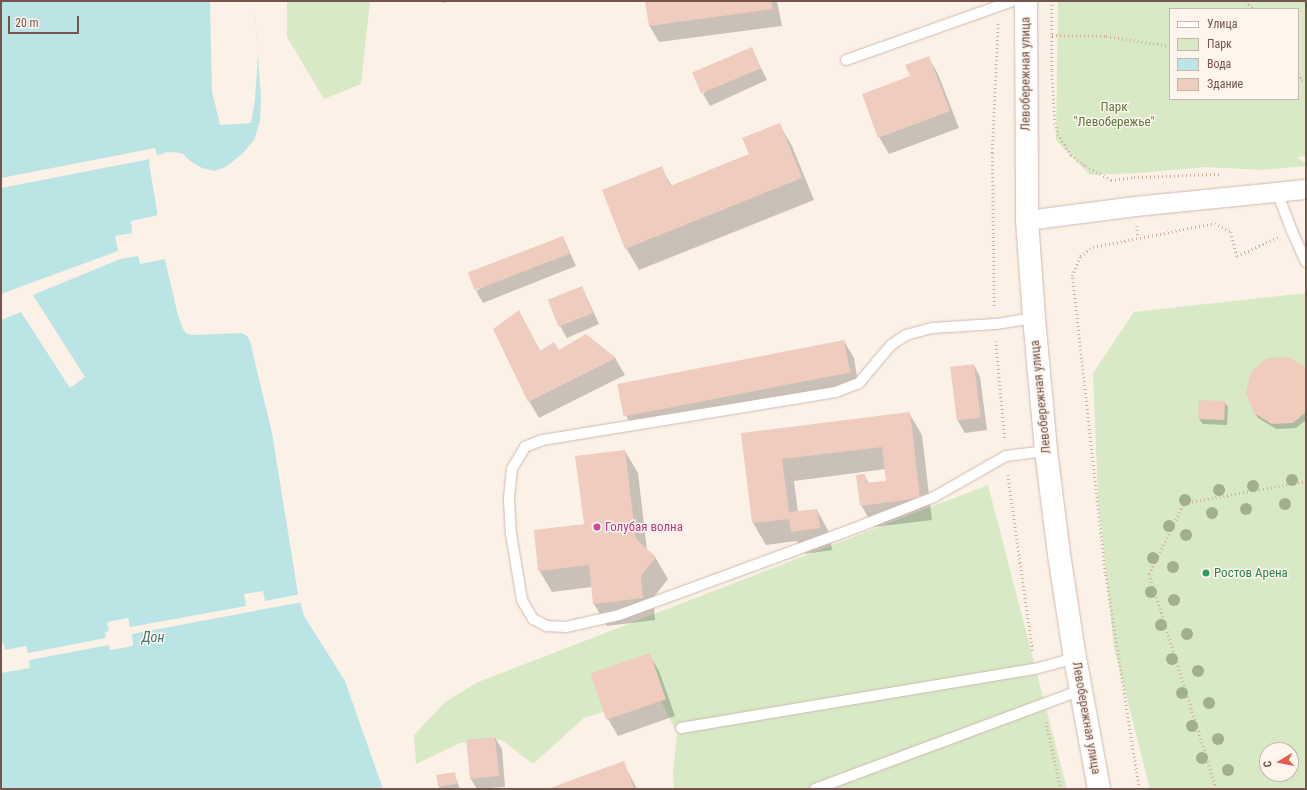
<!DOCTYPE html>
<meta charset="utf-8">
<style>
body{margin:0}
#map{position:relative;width:1307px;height:790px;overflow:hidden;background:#fcf1e6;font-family:"Roboto Condensed",sans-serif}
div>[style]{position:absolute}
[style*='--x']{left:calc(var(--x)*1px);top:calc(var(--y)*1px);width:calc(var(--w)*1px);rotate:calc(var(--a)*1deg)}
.green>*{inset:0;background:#d8e9c5}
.water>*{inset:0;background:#bbe4e5}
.pier>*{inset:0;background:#fcf1e6}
.shadow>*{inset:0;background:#0003}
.building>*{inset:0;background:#f0ccbf;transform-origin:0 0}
.path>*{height:2.5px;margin-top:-1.25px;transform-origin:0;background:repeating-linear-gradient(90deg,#d5afa2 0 1px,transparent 0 4px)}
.roads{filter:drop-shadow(0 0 1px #cfb9af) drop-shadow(0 0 1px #cfb9af)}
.lane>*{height:10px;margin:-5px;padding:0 5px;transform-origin:5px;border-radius:5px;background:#fff}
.street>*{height:19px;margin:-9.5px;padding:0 9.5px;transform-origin:9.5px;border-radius:9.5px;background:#fff}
.secondary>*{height:22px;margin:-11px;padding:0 11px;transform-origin:11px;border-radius:11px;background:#fff}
.trees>*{width:12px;height:12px;margin:-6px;border-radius:50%;background:#a3b08c}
.dots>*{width:11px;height:11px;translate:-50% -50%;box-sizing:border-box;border:2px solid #fff5ed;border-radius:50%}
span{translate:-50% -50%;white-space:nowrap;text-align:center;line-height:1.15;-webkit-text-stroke:3px #fff5ed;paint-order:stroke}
.street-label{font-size:13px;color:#75554b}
.park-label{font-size:13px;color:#5b7a43}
.hotel-label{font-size:13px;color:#b23c85}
.left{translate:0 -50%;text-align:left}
.leisure-label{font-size:13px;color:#27864d}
.water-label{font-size:14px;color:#407779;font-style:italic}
.frame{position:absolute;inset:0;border:2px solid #75554b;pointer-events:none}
.legend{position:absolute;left:1169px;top:8px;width:130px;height:92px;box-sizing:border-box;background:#fff5ed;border:1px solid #c8b5ac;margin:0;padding:5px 7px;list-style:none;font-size:12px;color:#75554b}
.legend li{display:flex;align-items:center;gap:8px;height:20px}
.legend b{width:20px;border:1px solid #c8b5ac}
.north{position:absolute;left:1259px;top:742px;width:40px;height:40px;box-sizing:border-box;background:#fff5ed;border:1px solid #c8b5ac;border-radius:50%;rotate:260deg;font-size:11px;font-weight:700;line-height:16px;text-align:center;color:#75554b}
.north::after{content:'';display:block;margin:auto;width:14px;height:18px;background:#e25e4f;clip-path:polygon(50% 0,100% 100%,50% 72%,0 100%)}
.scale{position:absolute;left:8px;top:16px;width:71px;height:18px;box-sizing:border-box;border:2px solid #75554b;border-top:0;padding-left:5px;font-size:12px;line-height:14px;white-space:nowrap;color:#75554b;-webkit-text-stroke:3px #fff5ed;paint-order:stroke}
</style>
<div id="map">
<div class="green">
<div style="clip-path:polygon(287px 1px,370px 1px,361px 84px,324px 99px,287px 37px)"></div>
<div style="clip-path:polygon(evenodd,1058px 1px,1306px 1px,1306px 156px,1297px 157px,1306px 164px,1306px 166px,1262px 170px,1205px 167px,1139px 173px,1090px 175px,1056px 140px,1058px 1px,1170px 9px,1298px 9px,1298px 99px,1170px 99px,1170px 9px)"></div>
<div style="clip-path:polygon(evenodd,1306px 293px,1306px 789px,1150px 789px,1114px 648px,1098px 498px,1093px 373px,1134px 312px,1306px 293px,1267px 750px,1291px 750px,1291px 774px,1267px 774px,1267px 750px)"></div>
<div style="clip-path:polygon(988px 485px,1067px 789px,674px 789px,673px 773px,677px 733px,658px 695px,584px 718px,533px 764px,502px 740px,460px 743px,416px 764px,414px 735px,445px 702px,478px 682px)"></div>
</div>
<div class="water">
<div style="clip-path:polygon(1px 1px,254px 1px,261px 97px,260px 121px,254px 140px,243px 153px,226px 167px,214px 171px,202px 168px,190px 161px,183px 154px,167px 152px,150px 159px,149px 163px,165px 259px,178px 315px,183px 329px,187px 334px,192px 335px,242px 333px,247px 336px,250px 341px,272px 433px,298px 594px,304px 616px,345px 681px,383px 789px,1px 789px)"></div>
</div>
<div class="pier">
<div style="clip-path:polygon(210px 1px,254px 1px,258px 55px,255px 100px,251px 123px,220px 125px,212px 91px)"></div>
<div style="clip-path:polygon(155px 148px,157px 155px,175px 152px,183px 154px,190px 164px,182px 155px,175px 154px,158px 157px,151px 163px,167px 259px,180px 315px,178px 315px,165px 259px,140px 264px,138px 256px,120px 259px,33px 295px,85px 377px,70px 388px,21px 312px,1px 320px,1px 294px,118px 251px,115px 236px,132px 233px,131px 221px,158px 215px,150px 159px,1px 188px,1px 178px)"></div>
<div style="clip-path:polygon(263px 591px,265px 601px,300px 594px,302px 602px,132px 634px,133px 646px,110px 650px,109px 645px,29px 660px,30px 668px,1px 673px,1px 643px,3px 642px,5px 650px,26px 646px,28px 653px,106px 638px,105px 632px,109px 631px,107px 622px,128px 618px,130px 627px,246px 606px,244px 594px)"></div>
</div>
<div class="shadow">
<div style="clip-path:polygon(441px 1px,451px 1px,442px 3px)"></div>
<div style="clip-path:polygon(661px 1px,777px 1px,782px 26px,659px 42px,649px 25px)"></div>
<div style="clip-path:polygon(751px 48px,767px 80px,710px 106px,703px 94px)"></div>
<div style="clip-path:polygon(928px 57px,938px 74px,959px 128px,889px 154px,879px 137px,911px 77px)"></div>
<div style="clip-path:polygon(779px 124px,792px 146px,814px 200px,639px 270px,626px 248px,661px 168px,672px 186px,750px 155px)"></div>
<div style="clip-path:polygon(563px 237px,576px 266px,483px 303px,476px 291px)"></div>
<div style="clip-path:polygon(582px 287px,599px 324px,567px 338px,560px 326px)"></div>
<div style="clip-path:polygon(528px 329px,541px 352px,559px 351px,586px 335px,615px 358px,625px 375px,539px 418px,529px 401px)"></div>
<div style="clip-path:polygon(844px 341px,854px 358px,859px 389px,633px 428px,623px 410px)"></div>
<div style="clip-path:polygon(974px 365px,980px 377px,987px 430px,965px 433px,958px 421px,951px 368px)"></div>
<div style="clip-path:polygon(1306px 369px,1306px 420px,1296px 428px,1276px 429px,1258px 418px,1254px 412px)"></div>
<div style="clip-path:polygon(1224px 402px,1228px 407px,1227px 425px,1203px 424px,1199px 419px)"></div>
<div style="clip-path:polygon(909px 413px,922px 435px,932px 520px,874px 527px,861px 505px,864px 475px,869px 484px,887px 482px,886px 469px,794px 481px,798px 512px,817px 510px,829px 532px,832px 550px,805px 554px,797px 541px,766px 545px,753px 523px,742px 434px)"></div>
<div style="clip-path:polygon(625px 451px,638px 473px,647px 550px,655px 557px,668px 579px,653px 598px,655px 620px,607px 626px,594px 604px,592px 587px,552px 592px,539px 570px,585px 525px)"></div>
<div style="clip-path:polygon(649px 654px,659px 671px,675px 716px,618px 736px,608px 719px)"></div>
<div style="clip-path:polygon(495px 738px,502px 749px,505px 787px,477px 789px,470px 778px,467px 740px)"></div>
<div style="clip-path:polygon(623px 762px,637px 789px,549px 789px)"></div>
<div style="clip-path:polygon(454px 773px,460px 789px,440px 789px,437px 776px)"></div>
</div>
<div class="building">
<div style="clip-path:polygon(654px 1px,771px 1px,773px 9px,649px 26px,645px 2px)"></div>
<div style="left:752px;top:47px;width:23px;height:65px;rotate:67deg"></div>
<div style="clip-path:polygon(929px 56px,950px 111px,878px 138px,862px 94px,910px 76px,905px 65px)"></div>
<div style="clip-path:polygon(780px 123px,802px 178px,625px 249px,602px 190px,662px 166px,670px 186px,749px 154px,742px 138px)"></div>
<div style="left:563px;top:236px;width:19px;height:102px;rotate:69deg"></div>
<div style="left:582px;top:286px;width:29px;height:37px;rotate:68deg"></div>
<div style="clip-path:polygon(519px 310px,540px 351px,554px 342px,559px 350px,586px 334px,616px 358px,528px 402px,493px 329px)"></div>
<div style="left:844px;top:340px;width:33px;height:231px;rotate:79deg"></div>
<div style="clip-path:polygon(1289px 357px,1306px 368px,1306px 412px,1293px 423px,1272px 424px,1254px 413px,1246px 393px,1251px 372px,1267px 358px)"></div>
<div style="left:974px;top:364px;width:54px;height:24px;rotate:83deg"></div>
<div style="left:1199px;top:400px;width:26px;height:19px;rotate:2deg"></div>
<div style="clip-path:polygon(910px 412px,920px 498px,860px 506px,856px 475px,865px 474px,866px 483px,886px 481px,882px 447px,782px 459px,789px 512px,817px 509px,820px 528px,791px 532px,789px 519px,752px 523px,741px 433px)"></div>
<div style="clip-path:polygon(625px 450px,636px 539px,656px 557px,641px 576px,643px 598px,593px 604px,589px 565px,538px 571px,534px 530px,584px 524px,575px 456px)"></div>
<div style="left:650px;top:653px;width:49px;height:63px;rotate:71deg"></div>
<div style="left:495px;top:737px;width:39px;height:29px;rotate:84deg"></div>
<div style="clip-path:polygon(624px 761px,634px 789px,547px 789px)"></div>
<div style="left:455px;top:772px;width:12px;height:19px;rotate:81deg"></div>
</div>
<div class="path">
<div style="--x:1052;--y:1;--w:70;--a:90"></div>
<div style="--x:1052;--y:71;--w:52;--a:86.7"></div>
<div style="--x:1055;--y:123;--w:11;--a:75"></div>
<div style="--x:1058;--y:134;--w:25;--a:58"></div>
<div style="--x:1071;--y:155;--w:19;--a:36"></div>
<div style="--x:1086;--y:166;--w:29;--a:29"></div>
<div style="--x:1111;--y:180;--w:23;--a:-7"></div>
<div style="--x:1134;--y:177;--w:85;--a:-2"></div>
<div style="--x:1246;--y:1;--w:11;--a:49"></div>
<div style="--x:1052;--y:35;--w:54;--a:1.1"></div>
<div style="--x:1106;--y:36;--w:65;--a:8.9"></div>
<div style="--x:1298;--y:74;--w:6;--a:51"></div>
<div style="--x:1298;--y:79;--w:9;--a:21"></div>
<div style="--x:1137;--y:226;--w:12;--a:85"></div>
<div style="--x:994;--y:306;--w:153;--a:-90.7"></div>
<div style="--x:992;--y:153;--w:130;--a:-87.4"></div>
<div style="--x:996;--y:341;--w:99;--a:84.8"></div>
<div style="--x:1008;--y:475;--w:179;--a:82"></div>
<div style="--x:1046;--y:722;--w:69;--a:77.4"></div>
<div style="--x:1139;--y:789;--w:219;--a:-98.9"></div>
<div style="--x:1105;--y:573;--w:299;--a:-96.3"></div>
<div style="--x:1072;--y:276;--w:22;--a:-68"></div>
<div style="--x:1080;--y:256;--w:16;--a:-35"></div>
<div style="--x:1093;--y:247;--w:124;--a:-11.1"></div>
<div style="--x:1215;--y:223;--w:18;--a:29"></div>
<div style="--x:1231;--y:232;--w:25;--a:76"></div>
<div style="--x:1237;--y:256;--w:45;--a:-24.9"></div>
<div style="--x:1216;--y:789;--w:225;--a:-107.3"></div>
<div style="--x:1149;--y:574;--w:79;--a:-63.8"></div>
<div style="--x:1184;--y:503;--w:124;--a:-10.2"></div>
</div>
<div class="roads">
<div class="lane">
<div style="--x:846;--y:60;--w:177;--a:-19.5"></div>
<div style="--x:1277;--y:192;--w:42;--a:69"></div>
<div style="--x:1292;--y:231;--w:34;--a:66"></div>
<div style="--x:1034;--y:318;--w:39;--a:171"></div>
<div style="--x:995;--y:324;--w:63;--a:176.4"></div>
<div style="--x:932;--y:328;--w:27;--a:165"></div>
<div style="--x:906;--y:335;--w:18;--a:146"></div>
<div style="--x:891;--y:345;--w:50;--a:130.1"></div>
<div style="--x:859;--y:383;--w:25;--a:159"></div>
<div style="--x:836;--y:392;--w:298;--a:170.7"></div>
<div style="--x:542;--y:440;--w:18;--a:158"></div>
<div style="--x:525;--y:447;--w:26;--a:121"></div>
<div style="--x:512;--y:469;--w:31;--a:96"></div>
<div style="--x:509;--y:500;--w:34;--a:87"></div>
<div style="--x:511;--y:534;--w:67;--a:80.5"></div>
<div style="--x:522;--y:600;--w:22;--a:60"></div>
<div style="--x:533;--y:619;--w:16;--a:27"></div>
<div style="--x:547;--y:626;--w:19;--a:3"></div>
<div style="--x:566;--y:627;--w:54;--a:-12.8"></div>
<div style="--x:619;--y:615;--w:260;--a:-20.2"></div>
<div style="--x:863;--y:525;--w:76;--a:-21.5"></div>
<div style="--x:934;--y:497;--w:83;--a:-29.7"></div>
<div style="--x:1006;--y:456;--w:40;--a:-7.1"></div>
<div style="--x:681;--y:728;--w:359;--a:-9.5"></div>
<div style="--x:1035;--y:669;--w:41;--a:-15.4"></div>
<div style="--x:815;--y:789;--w:284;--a:-20.4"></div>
</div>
<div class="street">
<div style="--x:1027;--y:220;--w:109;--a:-7.4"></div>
<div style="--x:1135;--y:206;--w:172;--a:-5.7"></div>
</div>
<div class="secondary">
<div style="--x:1026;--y:1;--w:219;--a:89.7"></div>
<div style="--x:1027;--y:220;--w:98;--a:85.9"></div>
<div style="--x:1034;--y:318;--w:134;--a:84.8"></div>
<div style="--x:1046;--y:451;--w:104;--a:82.8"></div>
<div style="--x:1059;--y:554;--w:105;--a:81.3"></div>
<div style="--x:1075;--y:658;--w:133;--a:79.6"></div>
</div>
</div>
<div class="trees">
<div style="left:1292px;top:480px"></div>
<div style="left:1253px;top:486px"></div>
<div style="left:1219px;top:490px"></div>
<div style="left:1185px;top:500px"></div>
<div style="left:1285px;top:504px"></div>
<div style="left:1246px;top:509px"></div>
<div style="left:1212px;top:513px"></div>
<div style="left:1169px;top:526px"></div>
<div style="left:1186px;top:535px"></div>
<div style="left:1153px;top:558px"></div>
<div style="left:1173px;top:567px"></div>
<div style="left:1151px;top:592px"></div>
<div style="left:1174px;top:600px"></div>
<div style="left:1161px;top:625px"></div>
<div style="left:1187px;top:634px"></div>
<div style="left:1172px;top:659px"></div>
<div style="left:1198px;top:671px"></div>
<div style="left:1182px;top:693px"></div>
<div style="left:1209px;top:703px"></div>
<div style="left:1192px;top:726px"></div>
<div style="left:1218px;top:739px"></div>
<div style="left:1202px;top:758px"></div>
<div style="left:1228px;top:770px"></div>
</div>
<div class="dots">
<div style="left:597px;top:527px;background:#d1479c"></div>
<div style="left:1206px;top:573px;background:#2e9e5b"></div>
</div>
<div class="street-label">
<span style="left:1026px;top:74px;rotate:-90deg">Левобережная улица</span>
<span style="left:1041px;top:397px;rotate:-96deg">Левобережная улица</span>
<span style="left:1086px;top:718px;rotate:80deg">Левобережная улица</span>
</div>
<div class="park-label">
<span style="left:1114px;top:115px">Парк<br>"Левобережье"</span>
</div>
<div class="hotel-label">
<span class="left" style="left:605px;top:527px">Голубая волна</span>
</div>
<div class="leisure-label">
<span class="left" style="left:1214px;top:573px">Ростов Арена</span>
</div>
<div class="water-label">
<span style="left:153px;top:637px">Дон</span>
</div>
<div class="frame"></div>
<ul class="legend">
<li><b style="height:5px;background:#fff"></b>Улица</li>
<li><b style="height:11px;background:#d8e9c5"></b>Парк</li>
<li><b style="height:11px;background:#bbe4e5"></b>Вода</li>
<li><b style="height:11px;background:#f0ccbf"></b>Здание</li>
</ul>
<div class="north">С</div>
<div class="scale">20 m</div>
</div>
